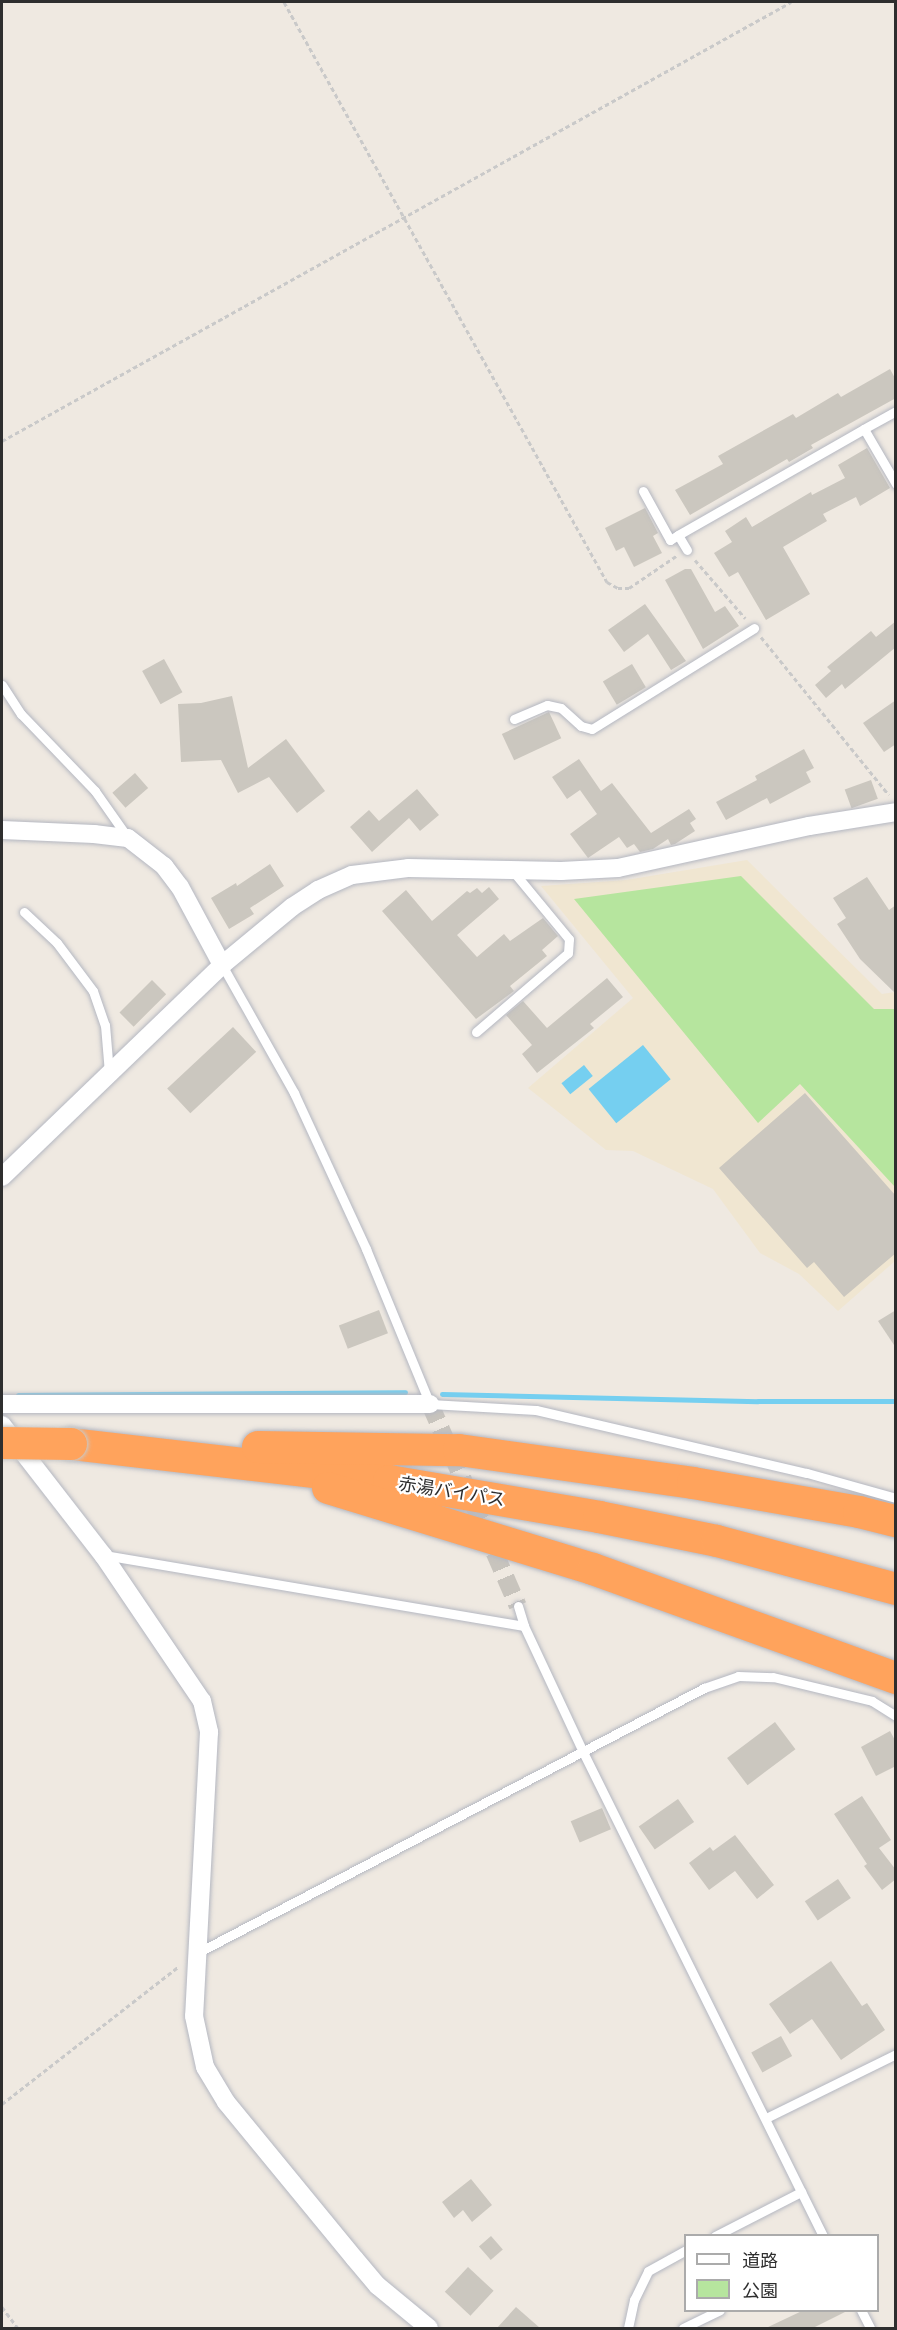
<!DOCTYPE html>
<meta charset="utf-8">
<style>
body{margin:0}
#map{position:relative;width:897px;height:2330px;overflow:hidden;background:#efe9e1;font-family:"Open Sans","Noto Sans JP",sans-serif}
div>[style]{position:absolute}
[style*='--x']{left:calc(var(--x)*1px);top:calc(var(--y)*1px);width:calc(var(--w)*1px);rotate:calc(var(--a)*1deg)}
.education>*{inset:0;background:#f0e6d1}
.green>*{inset:0;background:#b6e59e}
.water>*{inset:0;background:#75cff0;transform-origin:0 0}
.stream>*{height:5px;margin:-2.5px;padding:0 2.5px;transform-origin:2.5px;border-radius:2.5px;background:#75cff0}
.building>*{inset:0;background:#cbc7bf;transform-origin:0 0}
.street-tunnel>*{height:18px;margin-top:-9px;transform-origin:0;background:repeating-linear-gradient(90deg,#c8c4bd 0 18px,transparent 0 27px)}
.path>*{height:3px;margin-top:-1.5px;transform-origin:0;background:repeating-linear-gradient(90deg,#c9c9c9 0 4.5px,transparent 0 7.5px)}
.roads{filter:drop-shadow(0 0 2px #b4b7c1) drop-shadow(0 0 2px #b4b7c1)}
.lane>*{height:9px;margin:-4.5px;padding:0 4.5px;transform-origin:4.5px;border-radius:4.5px;background:#fff}
.street>*{height:18px;margin:-9px;padding:0 9px;transform-origin:9px;border-radius:9px;background:#fff}
.highway>*{height:32px;margin:-16px;padding:0 16px;transform-origin:16px;border-radius:16px;background:#ffa35c}
.bridges{filter:drop-shadow(0 0 2px #c9c9c9) drop-shadow(0 0 2px #c9c9c9)}
.highway-bridge>*{height:32px;margin:-16px;padding:0 16px;transform-origin:16px;border-radius:16px;background:#ffa35c}
span{translate:-50% -50%;white-space:nowrap;text-align:center;line-height:1.15;-webkit-text-stroke:4.5px #fff;paint-order:stroke}
.street-label{font-size:18px;color:#2e2e2e}
.frame{position:absolute;inset:0;border:3px solid #2e2e2e;pointer-events:none}
.legend{position:absolute;left:684px;top:2234px;width:195px;height:78px;box-sizing:border-box;background:#fff;border:2px solid #ababab;margin:0;padding:8px 10px;list-style:none;font-size:18px;color:#2e2e2e}
.legend li{display:flex;align-items:center;gap:12px;height:30px}
.legend b{width:30px;border:2px solid #ababab}
</style>
<div id="map">
<div class="education">
<div style="clip-path:polygon(747px 860px,882px 994px,895px 992px,895px 1261px,838px 1311px,799px 1274px,760px 1253px,713px 1189px,633px 1151px,606px 1150px,528px 1088px,633px 998px,541px 886px,626px 880px)"></div>
</div>
<div class="green">
<div style="clip-path:polygon(741px 876px,874px 1009px,895px 1009px,895px 1187px,800px 1084px,758px 1123px,574px 899px)"></div>
</div>
<div class="water">
<div style="left:643px;top:1045px;width:44px;height:70px;rotate:51deg"></div>
<div style="left:584px;top:1065px;width:14px;height:29px;rotate:51deg"></div>
</div>
<div class="stream">
<div style="--x:442;--y:1394;--w:316;--a:1.3"></div>
<div style="--x:758;--y:1401;--w:138;--a:0"></div>
<div style="--x:18;--y:1395;--w:387;--a:-0.4"></div>
</div>
<div class="building">
<div style="clip-path:polygon(890px 369px,896px 380px,896px 398px,811px 445px,813px 448px,789px 462px,787px 459px,690px 515px,675px 490px,723px 464px,718px 456px,793px 414px,796px 418px,838px 393px,841px 397px)"></div>
<div style="clip-path:polygon(867px 448px,890px 488px,860px 506px,856px 497px,823px 514px,827px 521px,783px 547px,810px 594px,766px 620px,738px 572px,729px 577px,714px 553px,732px 542px,725px 531px,746px 517px,752px 527px,811px 492px,812px 495px,845px 478px,838px 465px)"></div>
<div style="clip-path:polygon(645px 508px,658px 533px,653px 536px,662px 553px,634px 567px,624px 547px,616px 551px,605px 528px)"></div>
<div style="clip-path:polygon(685px 569px,691px 569px,715px 612px,725px 606px,739px 626px,703px 649px,665px 580px)"></div>
<div style="clip-path:polygon(645px 604px,686px 661px,671px 670px,648px 634px,624px 652px,608px 630px)"></div>
<div style="clip-path:polygon(896px 621px,896px 647px,845px 689px,842px 684px,826px 698px,815px 685px,831px 671px,827px 667px,871px 631px,876px 637px)"></div>
<div style="left:164px;top:659px;width:38px;height:25px;rotate:61deg"></div>
<div style="left:632px;top:664px;width:27px;height:34px;rotate:59deg"></div>
<div style="clip-path:polygon(232px 696px,248px 768px,286px 739px,325px 791px,297px 813px,269px 777px,238px 793px,221px 760px,181px 762px,178px 704px,201px 703px)"></div>
<div style="clip-path:polygon(896px 700px,896px 744px,884px 752px,863px 723px)"></div>
<div style="left:549px;top:712px;width:29px;height:52px;rotate:65deg"></div>
<div style="clip-path:polygon(804px 749px,814px 768px,806px 772px,811px 782px,770px 804px,767px 798px,726px 820px,716px 802px,757px 780px,755px 776px)"></div>
<div style="clip-path:polygon(579px 759px,601px 791px,612px 783px,651px 833px,689px 809px,696px 819px,690px 823px,695px 831px,675px 844px,671px 845px,668px 839px,653px 849px,640px 852px,634px 844px,627px 848px,619px 837px,588px 858px,570px 834px,597px 814px,580px 790px,567px 799px,552px 777px)"></div>
<div style="left:135px;top:773px;width:20px;height:30px;rotate:49deg"></div>
<div style="left:871px;top:780px;width:20px;height:28px;rotate:70deg"></div>
<div style="clip-path:polygon(417px 789px,439px 815px,420px 831px,409px 818px,372px 852px,350px 827px,369px 810px,379px 821px)"></div>
<div style="clip-path:polygon(270px 864px,284px 886px,250px 908px,254px 914px,229px 929px,211px 898px,236px 883px,237px 886px)"></div>
<div style="clip-path:polygon(867px 877px,889px 910px,896px 905px,896px 994px,860px 959px,837px 924px,846px 918px,833px 898px)"></div>
<div style="clip-path:polygon(489px 887px,499px 899px,457px 935px,477px 957px,504px 934px,510px 941px,543px 918px,558px 936px,542px 950px,547px 956px,510px 986px,514px 991px,476px 1019px,382px 911px,406px 890px,432px 921px,467px 891px,470px 893px,477px 888px,482px 893px)"></div>
<div style="clip-path:polygon(607px 978px,623px 997px,590px 1024px,594px 1028px,537px 1073px,522px 1054px,532px 1045px,506px 1015px,523px 1001px,547px 1028px)"></div>
<div style="left:152px;top:980px;width:20px;height:46px;rotate:45deg"></div>
<div style="left:233px;top:1027px;width:34px;height:90px;rotate:47deg"></div>
<div style="clip-path:polygon(805px 1093px,896px 1196px,896px 1253px,844px 1297px,814px 1262px,807px 1268px,719px 1168px)"></div>
<div style="left:379px;top:1310px;width:25px;height:43px;rotate:69deg"></div>
<div style="clip-path:polygon(896px 1310px,896px 1348px,878px 1321px)"></div>
<div style="left:775px;top:1722px;width:34px;height:60px;rotate:53deg"></div>
<div style="clip-path:polygon(890px 1731px,896px 1742px,896px 1766px,876px 1776px,861px 1747px)"></div>
<div style="clip-path:polygon(862px 1796px,891px 1840px,879px 1848px,896px 1870px,896px 1879px,882px 1890px,864px 1866px,867px 1864px,834px 1814px)"></div>
<div style="left:678px;top:1799px;width:28px;height:48px;rotate:55deg"></div>
<div style="left:602px;top:1808px;width:23px;height:34px;rotate:67deg"></div>
<div style="clip-path:polygon(735px 1835px,774px 1885px,757px 1899px,735px 1871px,709px 1890px,689px 1863px,710px 1847px,713px 1851px)"></div>
<div style="left:838px;top:1879px;width:23px;height:40px;rotate:56deg"></div>
<div style="clip-path:polygon(831px 1961px,862px 2006px,867px 2003px,885px 2030px,841px 2060px,812px 2019px,790px 2034px,769px 2004px)"></div>
<div style="left:781px;top:2036px;width:23px;height:34px;rotate:61deg"></div>
<div style="clip-path:polygon(471px 2179px,492px 2205px,472px 2222px,463px 2210px,454px 2218px,442px 2202px)"></div>
<div style="left:491px;top:2236px;width:18px;height:16px;rotate:49deg"></div>
<div style="left:468px;top:2267px;width:35px;height:34px;rotate:43deg"></div>
<div style="clip-path:polygon(516px 2307px,540px 2328px,497px 2328px)"></div>
<div style="clip-path:polygon(804px 2310px,849px 2310px,813px 2328px,766px 2328px)"></div>
</div>
<div class="street-tunnel">
<div style="--x:430;--y:1404;--w:220;--a:66.5"></div>
</div>
<div class="path">
<div style="--x:284;--y:2;--w:664;--a:60.89"></div>
<div style="--x:607;--y:582;--w:13;--a:29"></div>
<div style="--x:618;--y:588;--w:11;--a:0"></div>
<div style="--x:629;--y:588;--w:57;--a:-34.2"></div>
<div style="--x:2;--y:441;--w:903;--a:-29.09"></div>
<div style="--x:695;--y:560;--w:77;--a:49.2"></div>
<div style="--x:761;--y:637;--w:203;--a:51"></div>
<div style="--x:2;--y:2104;--w:223;--a:-37.9"></div>
<div style="--x:2;--y:2307;--w:26;--a:53"></div>
</div>
<div class="roads">
<div class="lane">
<div style="--x:896;--y:411;--w:37;--a:151"></div>
<div style="--x:864;--y:429;--w:64;--a:59.8"></div>
<div style="--x:643;--y:491;--w:56;--a:61.1"></div>
<div style="--x:670;--y:540;--w:9;--a:-32"></div>
<div style="--x:687;--y:550;--w:17;--a:-121"></div>
<div style="--x:678;--y:535;--w:214;--a:-29.7"></div>
<div style="--x:2;--y:685;--w:35;--a:57"></div>
<div style="--x:21;--y:714;--w:107;--a:46.1"></div>
<div style="--x:95;--y:791;--w:57;--a:54.9"></div>
<div style="--x:514;--y:719;--w:36;--a:-23"></div>
<div style="--x:547;--y:705;--w:14;--a:12"></div>
<div style="--x:561;--y:708;--w:27;--a:42"></div>
<div style="--x:581;--y:726;--w:11;--a:15"></div>
<div style="--x:592;--y:729;--w:191;--a:-31.9"></div>
<div style="--x:24;--y:912;--w:45;--a:43.2"></div>
<div style="--x:57;--y:943;--w:60;--a:53.1"></div>
<div style="--x:93;--y:991;--w:36;--a:71"></div>
<div style="--x:105;--y:1025;--w:48;--a:85.2"></div>
<div style="--x:222;--y:965;--w:147;--a:60.6"></div>
<div style="--x:294;--y:1093;--w:172;--a:65.2"></div>
<div style="--x:366;--y:1249;--w:168;--a:67.6"></div>
<div style="--x:430;--y:1404;--w:106;--a:3.2"></div>
<div style="--x:536;--y:1410;--w:278;--a:13.1"></div>
<div style="--x:807;--y:1473;--w:92;--a:15.7"></div>
<div style="--x:476;--y:1032;--w:121;--a:-40.7"></div>
<div style="--x:568;--y:953;--w:14;--a:-86"></div>
<div style="--x:569;--y:939;--w:89;--a:-129.6"></div>
<div style="--x:104;--y:1555;--w:426;--a:9.6"></div>
<div style="--x:518;--y:1606;--w:21;--a:73"></div>
<div style="--x:524;--y:1626;--w:139;--a:64.9"></div>
<div style="--x:583;--y:1752;--w:540;--a:63.62"></div>
<div style="--x:199;--y:1952;--w:570;--a:-27.6"></div>
<div style="--x:704;--y:1688;--w:36;--a:-19"></div>
<div style="--x:738;--y:1676;--w:35;--a:2"></div>
<div style="--x:773;--y:1677;--w:102;--a:13.6"></div>
<div style="--x:872;--y:1701;--w:28;--a:32"></div>
<div style="--x:766;--y:2118;--w:145;--a:-26.2"></div>
<div style="--x:715;--y:2236;--w:97;--a:-27.1"></div>
<div style="--x:861;--y:2310;--w:20;--a:63"></div>
<div style="--x:628;--y:2328;--w:29;--a:-78"></div>
<div style="--x:634;--y:2300;--w:32;--a:-64"></div>
<div style="--x:648;--y:2271;--w:43;--a:-28.9"></div>
<div style="--x:683;--y:2328;--w:41;--a:-25.9"></div>
</div>
<div class="street">
<div style="--x:2;--y:830;--w:92;--a:2.5"></div>
<div style="--x:94;--y:834;--w:34;--a:7"></div>
<div style="--x:128;--y:838;--w:46;--a:37.9"></div>
<div style="--x:164;--y:866;--w:26;--a:53"></div>
<div style="--x:180;--y:887;--w:89;--a:61.7"></div>
<div style="--x:2;--y:1177;--w:306;--a:-43.9"></div>
<div style="--x:222;--y:965;--w:91;--a:-39.6"></div>
<div style="--x:292;--y:907;--w:31;--a:-33"></div>
<div style="--x:318;--y:890;--w:37;--a:-24"></div>
<div style="--x:352;--y:875;--w:56;--a:-7.1"></div>
<div style="--x:408;--y:868;--w:153;--a:1.1"></div>
<div style="--x:561;--y:871;--w:57;--a:-3"></div>
<div style="--x:618;--y:868;--w:196;--a:-12.4"></div>
<div style="--x:809;--y:826;--w:88;--a:-9.1"></div>
<div style="--x:2;--y:1404;--w:428;--a:0"></div>
<div style="--x:2;--y:1425;--w:165;--a:52.2"></div>
<div style="--x:103;--y:1555;--w:176;--a:55.9"></div>
<div style="--x:202;--y:1701;--w:32;--a:77"></div>
<div style="--x:209;--y:1732;--w:284;--a:93"></div>
<div style="--x:194;--y:2016;--w:52;--a:77.8"></div>
<div style="--x:205;--y:2067;--w:41;--a:59"></div>
<div style="--x:226;--y:2102;--w:203;--a:50.6"></div>
<div style="--x:355;--y:2259;--w:35;--a:50"></div>
<div style="--x:378;--y:2286;--w:66;--a:39.5"></div>
</div>
<div class="highway">
<div style="--x:71;--y:1444;--w:320;--a:6.6"></div>
<div style="--x:389;--y:1481;--w:213;--a:9.7"></div>
<div style="--x:599;--y:1517;--w:120;--a:11.5"></div>
<div style="--x:717;--y:1541;--w:185;--a:15"></div>
<div style="--x:258;--y:1447;--w:201;--a:0.9"></div>
<div style="--x:459;--y:1450;--w:236;--a:8"></div>
<div style="--x:693;--y:1483;--w:169;--a:9.9"></div>
<div style="--x:859;--y:1512;--w:38;--a:14"></div>
<div style="--x:328;--y:1488;--w:277;--a:17"></div>
<div style="--x:593;--y:1569;--w:322;--a:19.8"></div>
</div>
</div>
<div class="bridges">
<div class="highway-bridge">
<div style="--x:2;--y:1443;--w:69;--a:0.8"></div>
</div>
</div>
<div class="street-label">
<span style="left:452px;top:1491px;rotate:9deg">赤湯バイパス</span>
</div>
<div class="frame"></div>
<ul class="legend">
<li><b style="height:8px;background:#fff"></b>道路</li>
<li><b style="height:16px;background:#b6e59e"></b>公園</li>
</ul>
</div>
